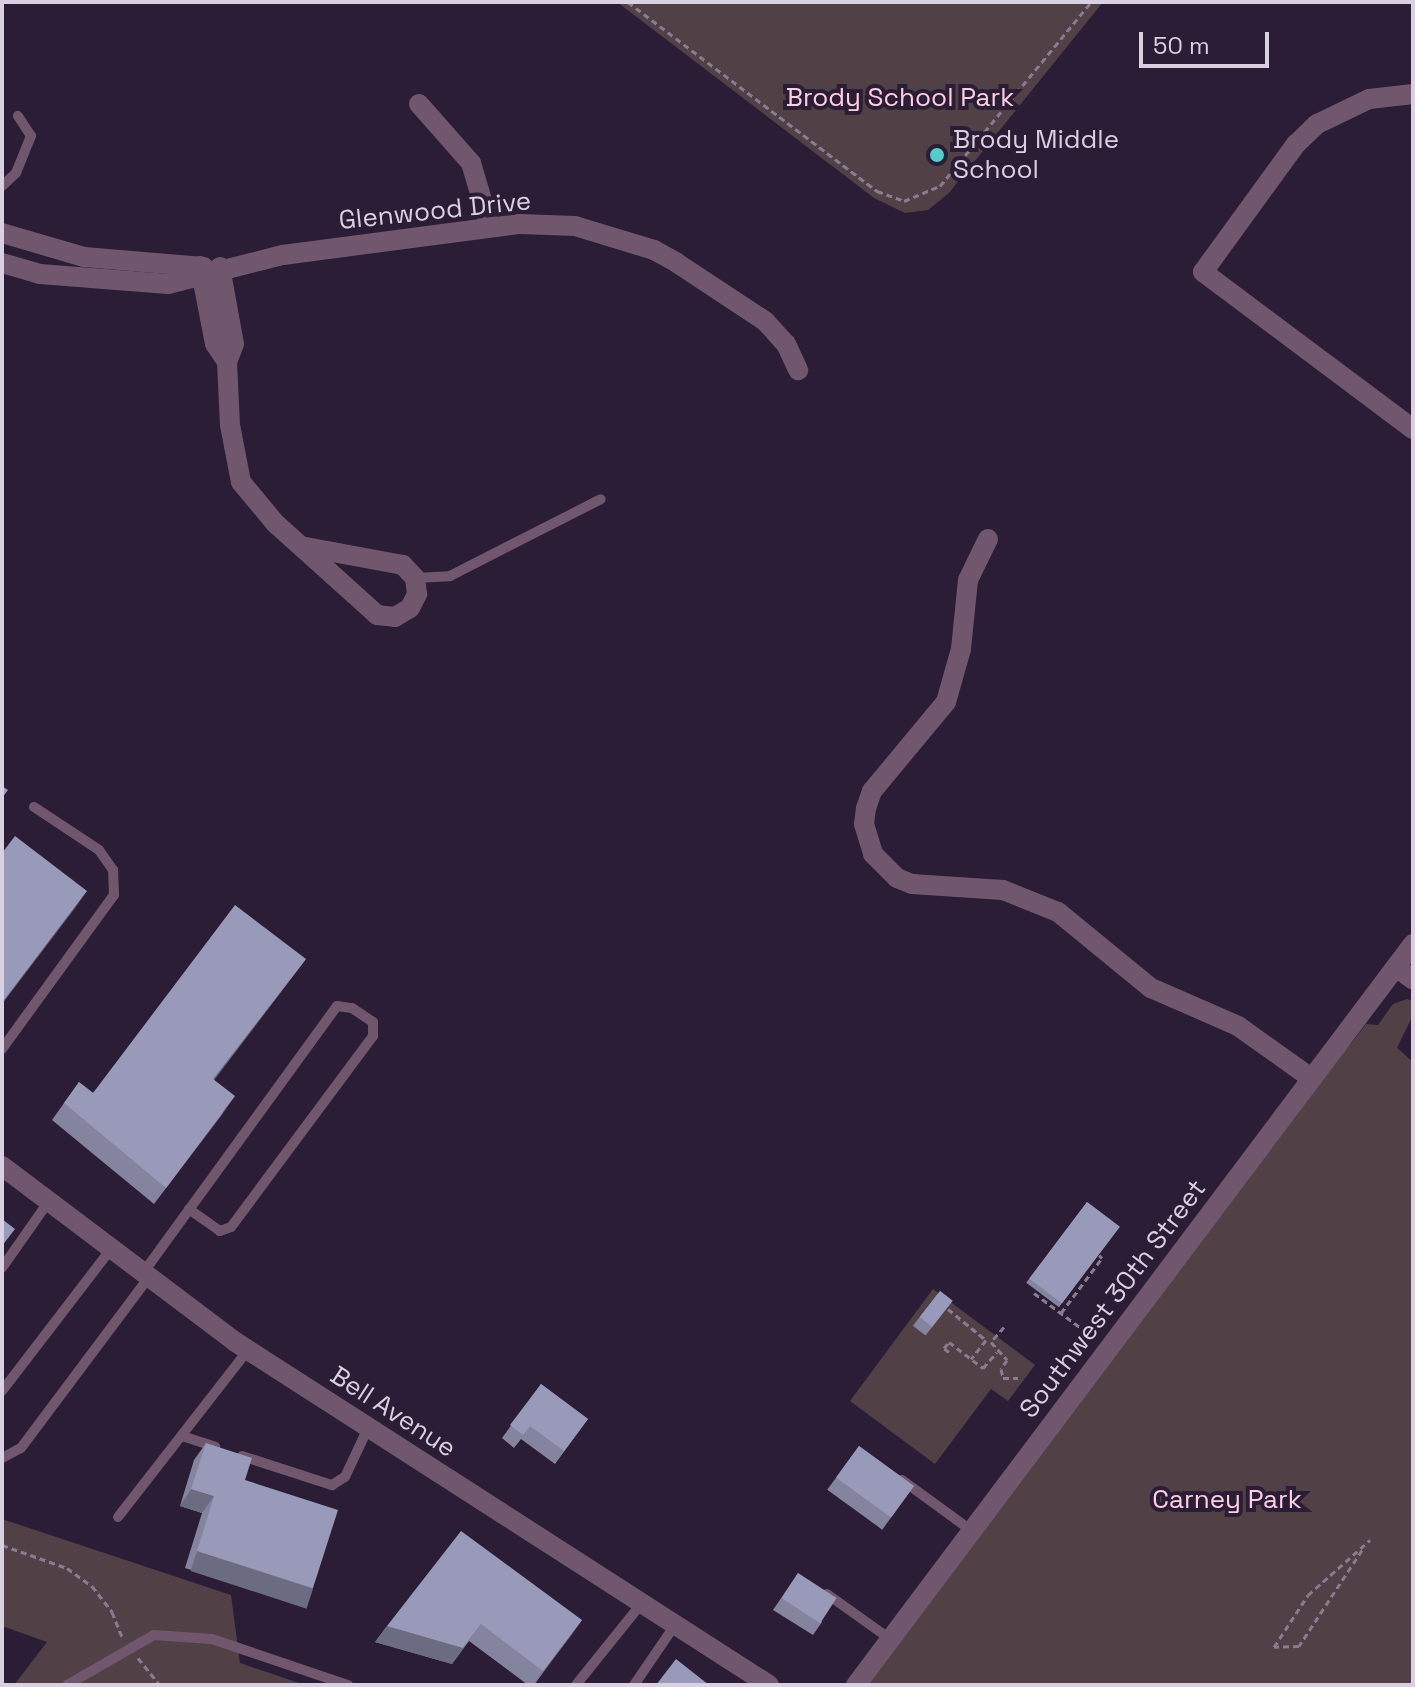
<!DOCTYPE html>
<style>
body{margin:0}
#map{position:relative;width:1415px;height:1687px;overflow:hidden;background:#2a1d35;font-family:"Space Grotesk",sans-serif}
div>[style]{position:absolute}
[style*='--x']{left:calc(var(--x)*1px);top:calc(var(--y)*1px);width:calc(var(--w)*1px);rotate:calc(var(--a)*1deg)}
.green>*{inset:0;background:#524047}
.path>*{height:3px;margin-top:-1.5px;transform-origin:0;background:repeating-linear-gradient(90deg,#877c90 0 6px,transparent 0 10px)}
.service>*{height:10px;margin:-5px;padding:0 5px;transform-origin:5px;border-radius:5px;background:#70576d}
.minor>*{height:20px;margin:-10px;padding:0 10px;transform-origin:10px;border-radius:10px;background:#70576d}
.tertiary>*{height:20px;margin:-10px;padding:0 10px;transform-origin:10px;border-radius:10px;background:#70576d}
.wall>*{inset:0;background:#84849f;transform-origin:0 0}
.shaded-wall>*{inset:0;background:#6b6b82;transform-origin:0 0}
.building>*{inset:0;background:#9999b9;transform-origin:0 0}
.dots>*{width:22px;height:22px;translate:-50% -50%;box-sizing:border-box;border:4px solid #2a1d35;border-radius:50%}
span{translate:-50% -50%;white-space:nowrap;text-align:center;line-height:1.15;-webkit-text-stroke:8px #2a1d35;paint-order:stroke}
.park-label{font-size:26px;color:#fecfe1}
.poi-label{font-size:26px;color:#d9d1e1}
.left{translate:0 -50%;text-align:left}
.street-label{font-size:26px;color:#d9d1e1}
.frame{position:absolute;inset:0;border:4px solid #d9d1e1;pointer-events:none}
.scale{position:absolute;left:1139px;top:32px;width:130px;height:36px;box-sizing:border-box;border:4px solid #d9d1e1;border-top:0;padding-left:10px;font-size:24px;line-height:28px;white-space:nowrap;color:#d9d1e1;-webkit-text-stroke:6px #2a1d35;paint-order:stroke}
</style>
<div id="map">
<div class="green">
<div style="clip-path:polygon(617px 2px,1103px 2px,949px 193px,928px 210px,905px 213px,874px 198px)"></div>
<div style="clip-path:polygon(1407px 999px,1413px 1001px,1413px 1015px,1397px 1048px,1413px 1062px,1413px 1685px,863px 1685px,1342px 1040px,1350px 1045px,1366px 1024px,1378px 1025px,1393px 1004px)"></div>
<div style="clip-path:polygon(933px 1289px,1035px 1365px,1008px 1401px,991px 1389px,935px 1464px,850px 1401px)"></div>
<div style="clip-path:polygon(2px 1519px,231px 1595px,240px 1663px,305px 1685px,14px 1685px,47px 1642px,2px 1626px)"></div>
</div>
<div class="path">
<div style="--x:628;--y:2;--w:313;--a:37.2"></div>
<div style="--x:877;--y:191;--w:29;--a:20"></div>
<div style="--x:904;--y:201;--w:39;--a:-23"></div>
<div style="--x:940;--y:186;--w:238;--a:-50.6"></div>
<div style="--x:1034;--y:1293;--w:59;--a:36.7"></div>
<div style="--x:948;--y:1309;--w:49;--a:39.2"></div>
<div style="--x:986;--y:1340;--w:24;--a:128"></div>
<div style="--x:1061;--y:1313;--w:69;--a:-53.3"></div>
<div style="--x:1102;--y:1258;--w:4;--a:-135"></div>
<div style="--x:1004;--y:1327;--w:20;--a:131"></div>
<div style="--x:991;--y:1342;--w:24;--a:48"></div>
<div style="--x:1007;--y:1360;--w:11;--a:124"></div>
<div style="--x:1001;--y:1369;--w:9;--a:77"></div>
<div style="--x:1003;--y:1378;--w:15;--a:0"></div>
<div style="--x:949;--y:1352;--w:6;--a:-141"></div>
<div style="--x:944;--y:1348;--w:8;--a:-50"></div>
<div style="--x:949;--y:1342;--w:43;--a:37.4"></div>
<div style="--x:983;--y:1368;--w:21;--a:-49"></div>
<div style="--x:2;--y:1545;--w:69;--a:19.5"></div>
<div style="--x:67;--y:1568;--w:31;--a:36"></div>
<div style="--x:92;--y:1586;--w:33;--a:52"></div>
<div style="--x:112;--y:1612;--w:29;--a:68"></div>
<div style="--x:1362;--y:1550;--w:115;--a:123.3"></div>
<div style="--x:1299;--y:1646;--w:25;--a:178"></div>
<div style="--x:1274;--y:1647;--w:62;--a:-56.8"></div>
<div style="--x:1308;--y:1595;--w:83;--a:-41.6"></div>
<div style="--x:138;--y:1658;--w:35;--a:51"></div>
</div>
<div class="service">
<div style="--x:2;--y:186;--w:19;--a:-43"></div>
<div style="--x:16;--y:173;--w:40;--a:-68"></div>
<div style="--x:31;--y:136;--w:24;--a:-123"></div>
<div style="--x:415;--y:578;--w:35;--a:-3"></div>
<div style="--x:450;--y:576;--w:169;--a:-27"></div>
<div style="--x:2;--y:1049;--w:190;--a:-54"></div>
<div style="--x:114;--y:895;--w:25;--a:-92"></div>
<div style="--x:113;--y:870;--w:24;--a:-125"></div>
<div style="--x:99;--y:850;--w:78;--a:-146.5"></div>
<div style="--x:2;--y:1268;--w:82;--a:-55"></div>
<div style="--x:143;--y:1273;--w:330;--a:-54"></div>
<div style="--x:337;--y:1006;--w:15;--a:8"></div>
<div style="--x:352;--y:1008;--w:25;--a:34"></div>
<div style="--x:373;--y:1022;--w:14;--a:90"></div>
<div style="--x:373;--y:1036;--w:238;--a:126.6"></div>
<div style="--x:231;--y:1227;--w:12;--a:160"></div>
<div style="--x:220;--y:1231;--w:38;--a:-145"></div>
<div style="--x:2;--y:1391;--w:179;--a:-52.5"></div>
<div style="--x:182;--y:1436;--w:35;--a:18"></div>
<div style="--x:242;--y:1456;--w:95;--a:17.9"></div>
<div style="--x:332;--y:1485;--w:15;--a:-32"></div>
<div style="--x:345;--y:1477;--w:54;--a:-64.9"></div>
<div style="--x:2;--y:1458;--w:21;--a:-28"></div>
<div style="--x:21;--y:1448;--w:214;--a:-53.2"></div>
<div style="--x:902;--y:1480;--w:87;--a:36.1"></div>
<div style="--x:118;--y:1517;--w:212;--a:-52.1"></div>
<div style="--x:827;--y:1594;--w:77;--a:35.5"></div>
<div style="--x:67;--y:1685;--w:100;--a:-29.9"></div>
<div style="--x:154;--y:1635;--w:58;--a:3.9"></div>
<div style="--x:212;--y:1639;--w:144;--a:18.7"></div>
<div style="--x:576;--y:1685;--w:105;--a:-51.2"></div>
<div style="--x:634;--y:1685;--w:73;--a:-55.7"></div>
</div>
<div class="minor">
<div style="--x:1413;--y:94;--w:44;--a:173.5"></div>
<div style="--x:1369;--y:99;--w:58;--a:154.3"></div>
<div style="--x:1317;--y:124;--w:29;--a:136"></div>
<div style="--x:1296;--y:144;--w:158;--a:126"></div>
<div style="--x:1203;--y:272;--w:262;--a:36.8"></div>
<div style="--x:419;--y:104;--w:79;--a:48.6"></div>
<div style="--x:471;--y:163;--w:67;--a:73.5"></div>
<div style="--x:2;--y:233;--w:85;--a:16.3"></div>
<div style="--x:84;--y:257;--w:120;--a:4.8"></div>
<div style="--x:2;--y:263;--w:40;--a:16"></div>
<div style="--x:40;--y:274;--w:128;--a:4.5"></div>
<div style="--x:168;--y:284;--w:119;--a:-14.2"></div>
<div style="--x:283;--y:255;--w:239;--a:-7.5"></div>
<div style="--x:520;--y:224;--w:55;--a:2.1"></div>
<div style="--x:575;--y:226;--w:83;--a:16.9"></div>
<div style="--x:654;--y:250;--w:26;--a:29"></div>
<div style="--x:677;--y:263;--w:105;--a:33.4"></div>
<div style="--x:765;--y:321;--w:31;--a:48"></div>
<div style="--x:786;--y:344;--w:29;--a:65"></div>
<div style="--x:200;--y:266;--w:79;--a:79.1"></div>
<div style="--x:215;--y:344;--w:22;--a:56"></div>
<div style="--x:220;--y:267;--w:78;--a:79.7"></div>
<div style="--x:234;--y:344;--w:19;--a:111"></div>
<div style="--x:227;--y:362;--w:63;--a:87.3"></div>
<div style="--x:230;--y:425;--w:58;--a:79.1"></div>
<div style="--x:241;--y:482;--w:53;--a:50.3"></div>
<div style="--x:275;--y:523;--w:137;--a:42"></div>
<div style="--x:377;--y:615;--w:18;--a:6"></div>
<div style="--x:395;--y:617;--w:17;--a:-31"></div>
<div style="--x:410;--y:608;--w:16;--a:-63"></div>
<div style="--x:417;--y:594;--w:16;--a:-97"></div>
<div style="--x:415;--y:578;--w:18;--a:-133"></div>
<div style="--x:403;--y:565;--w:99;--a:-169.5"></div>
<div style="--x:988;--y:539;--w:46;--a:116"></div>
<div style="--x:968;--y:580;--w:69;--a:95.8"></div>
<div style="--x:961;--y:649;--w:55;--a:105.8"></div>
<div style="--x:946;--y:702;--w:116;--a:129.7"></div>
<div style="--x:872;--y:791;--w:18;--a:109"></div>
<div style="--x:866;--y:808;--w:16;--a:97"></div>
<div style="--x:864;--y:824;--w:31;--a:73"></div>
<div style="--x:873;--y:854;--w:34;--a:45"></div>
<div style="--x:897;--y:878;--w:16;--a:22"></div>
<div style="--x:912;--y:884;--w:91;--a:3.8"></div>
<div style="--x:1003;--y:890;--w:59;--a:21.8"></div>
<div style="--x:1058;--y:912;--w:120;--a:39.3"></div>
<div style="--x:1151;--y:988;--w:95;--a:23.6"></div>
<div style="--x:1238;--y:1026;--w:90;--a:35.5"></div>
<div style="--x:1396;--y:967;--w:21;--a:37"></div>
</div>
<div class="tertiary">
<div style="--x:2;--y:1166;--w:291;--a:37"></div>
<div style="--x:234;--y:1341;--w:636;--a:32.74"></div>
<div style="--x:856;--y:1685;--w:927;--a:-53.07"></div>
</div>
<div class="wall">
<div style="clip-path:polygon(306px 959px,214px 1079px,223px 1113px,154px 1204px,52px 1120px,79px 1082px,93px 1093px)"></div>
<div style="left:1087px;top:1202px;width:41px;height:101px;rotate:37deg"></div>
<div style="left:940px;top:1291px;width:16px;height:44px;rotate:38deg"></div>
<div style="clip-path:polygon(541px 1384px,588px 1419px,555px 1464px,521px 1439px,514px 1448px,502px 1438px)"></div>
<div style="clip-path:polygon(206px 1443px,245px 1480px,313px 1588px,301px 1605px,185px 1568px,202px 1513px,180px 1506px,194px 1460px)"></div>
<div style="left:859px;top:1446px;width:68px;height:54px;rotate:36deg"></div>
<div style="clip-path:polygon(798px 1573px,822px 1622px,813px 1635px,773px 1610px)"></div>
<div style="clip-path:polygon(582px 1620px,534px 1685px,528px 1685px,469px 1641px,452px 1664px,375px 1642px,387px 1626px)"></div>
</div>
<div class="shaded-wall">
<div style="clip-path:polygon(87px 891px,75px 908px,2px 1004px,2px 1003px)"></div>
<div style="clip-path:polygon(306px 959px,294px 975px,202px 1096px,213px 1079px)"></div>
<div style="clip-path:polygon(235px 1096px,223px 1113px,154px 1204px)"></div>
<div style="clip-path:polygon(191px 1489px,214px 1496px,202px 1513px,180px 1506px)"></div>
<div style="left:197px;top:1551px;width:122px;height:21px;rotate:18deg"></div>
<div style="clip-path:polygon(582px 1620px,570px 1637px,533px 1685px,543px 1671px)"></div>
<div style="clip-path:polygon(481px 1624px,452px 1664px,375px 1642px,387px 1626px)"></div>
</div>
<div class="building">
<div style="clip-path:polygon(2px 786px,8px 790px,2px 798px)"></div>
<div style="clip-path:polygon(15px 836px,87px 891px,2px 1003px,2px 853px)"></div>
<div style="clip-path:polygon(235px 905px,306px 959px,213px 1079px,235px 1096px,166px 1188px,64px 1103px,79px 1082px,93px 1093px)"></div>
<div style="left:1087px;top:1202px;width:41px;height:96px;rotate:37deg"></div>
<div style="clip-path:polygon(2px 1219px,15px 1229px,2px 1246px)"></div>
<div style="left:940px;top:1291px;width:16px;height:33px;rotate:38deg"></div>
<div style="clip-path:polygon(541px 1384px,588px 1419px,564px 1451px,530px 1426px,523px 1435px,510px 1425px)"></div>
<div style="clip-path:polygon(206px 1443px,252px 1458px,245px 1480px,338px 1510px,313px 1588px,197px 1551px,214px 1496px,191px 1489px)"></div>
<div style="left:859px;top:1446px;width:68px;height:39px;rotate:36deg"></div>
<div style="clip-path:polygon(461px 1531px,582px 1620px,543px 1671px,481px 1624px,463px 1648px,387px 1626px)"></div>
<div style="left:798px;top:1573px;width:46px;height:30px;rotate:33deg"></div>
<div style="clip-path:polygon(676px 1659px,709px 1685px,656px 1685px)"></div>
</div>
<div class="dots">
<div style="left:937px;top:155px;background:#53cdcb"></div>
</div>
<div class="park-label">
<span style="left:900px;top:98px">Brody School Park</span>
<span style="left:1227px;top:1500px">Carney Park</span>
</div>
<div class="poi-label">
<span class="left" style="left:953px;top:155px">Brody Middle<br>School</span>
</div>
<div class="street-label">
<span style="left:435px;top:211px;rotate:-6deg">Glenwood Drive</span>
<span style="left:1113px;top:1299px;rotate:-53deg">Southwest 30th Street</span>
<span style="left:393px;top:1412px;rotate:33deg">Bell Avenue</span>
</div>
<div class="frame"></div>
<div class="scale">50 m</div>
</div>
